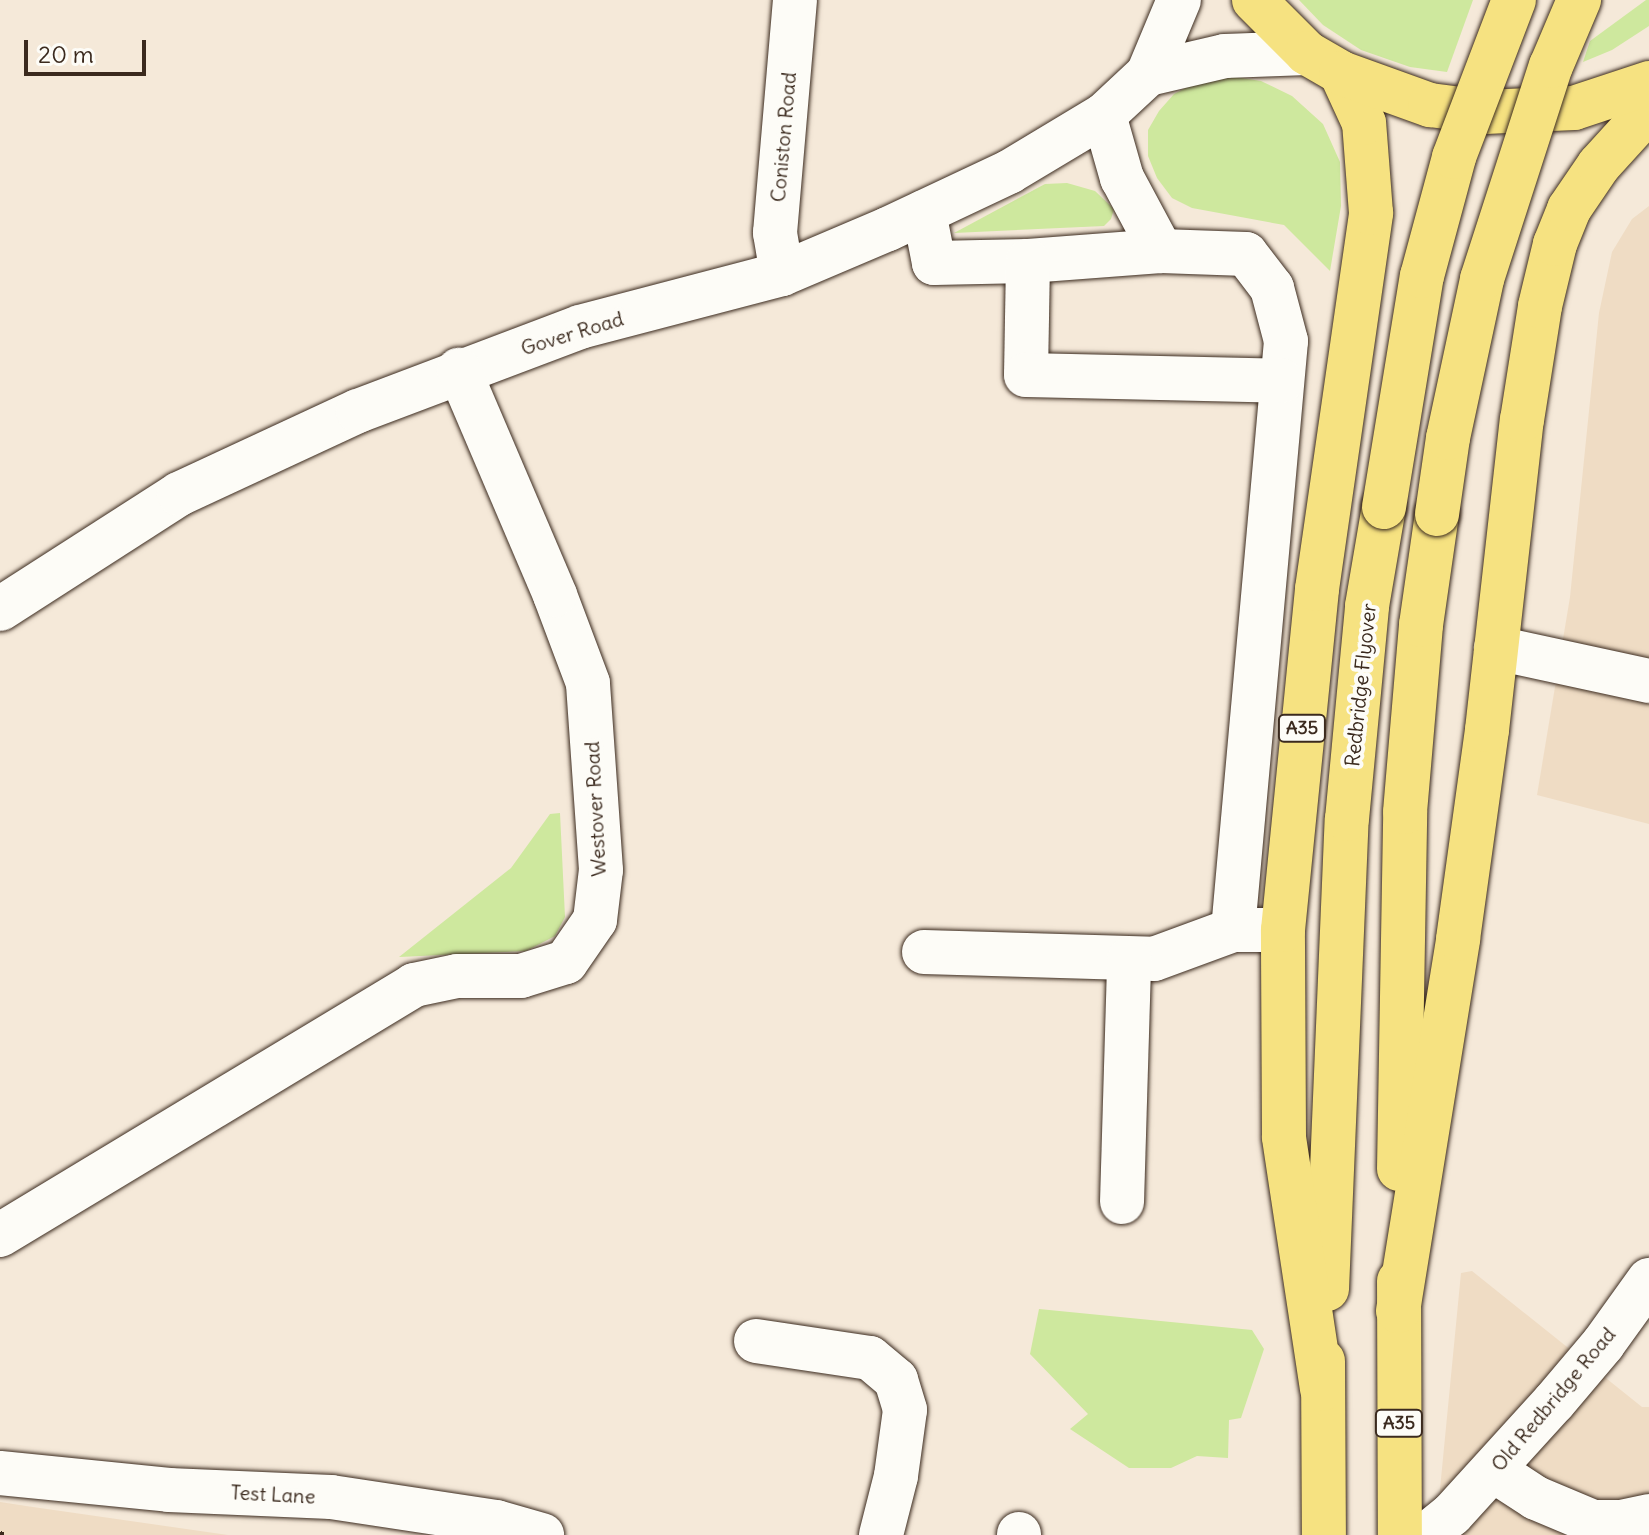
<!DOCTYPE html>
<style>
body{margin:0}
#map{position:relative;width:1649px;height:1535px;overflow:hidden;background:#f5e9d9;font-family:Delius,sans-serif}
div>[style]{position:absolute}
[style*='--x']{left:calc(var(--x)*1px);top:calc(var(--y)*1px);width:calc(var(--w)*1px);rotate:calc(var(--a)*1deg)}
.built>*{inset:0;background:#efdcc4}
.green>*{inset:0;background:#cee89e}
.roads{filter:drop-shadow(0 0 2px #3b2a1e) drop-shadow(0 0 2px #3b2a1e)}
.minor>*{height:44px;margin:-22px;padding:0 22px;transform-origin:22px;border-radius:22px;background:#fdfcf7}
.major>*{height:44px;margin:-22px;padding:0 22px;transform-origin:22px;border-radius:22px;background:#f6e281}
.highway>*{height:44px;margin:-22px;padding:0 22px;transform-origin:22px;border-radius:22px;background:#f6e281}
.rail>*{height:6px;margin-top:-3px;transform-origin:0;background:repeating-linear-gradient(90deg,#3b2a1e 0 12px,transparent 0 18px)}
.bridges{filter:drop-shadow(0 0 2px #3b2a1e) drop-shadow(0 0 2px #3b2a1e)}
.major-bridge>*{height:44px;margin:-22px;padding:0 22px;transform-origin:22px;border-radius:22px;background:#f6e281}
span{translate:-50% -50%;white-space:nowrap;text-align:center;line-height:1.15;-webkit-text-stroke:8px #fdfcf7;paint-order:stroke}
.shield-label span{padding:2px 6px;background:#fdfcf7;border:2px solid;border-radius:6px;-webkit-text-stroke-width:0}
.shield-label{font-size:18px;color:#3b2a1e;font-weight:700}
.street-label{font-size:20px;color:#3b2a1e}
.scale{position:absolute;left:24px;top:40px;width:122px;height:36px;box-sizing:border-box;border:4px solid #3b2a1e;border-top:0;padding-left:10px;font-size:24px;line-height:28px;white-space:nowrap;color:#3b2a1e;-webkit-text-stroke:6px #fdfcf7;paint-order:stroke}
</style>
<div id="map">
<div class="built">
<div style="clip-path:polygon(1649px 206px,1649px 824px,1537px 795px,1570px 597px,1599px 313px,1612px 252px,1632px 219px)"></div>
<div style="clip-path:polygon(1472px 1271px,1642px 1407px,1649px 1407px,1649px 1535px,1443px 1535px,1440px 1489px,1461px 1273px)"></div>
<div style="clip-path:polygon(0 1502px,26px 1506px,228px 1535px,0 1535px)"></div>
</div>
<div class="green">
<div style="clip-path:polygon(1299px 0,1473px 0,1447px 72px,1410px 67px,1361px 50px,1323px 25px)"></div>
<div style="clip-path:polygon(1646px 0,1649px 0,1649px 26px,1612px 50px,1583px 62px,1590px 41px)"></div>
<div style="clip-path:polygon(1229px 76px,1261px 81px,1292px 96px,1323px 124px,1340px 162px,1341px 206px,1330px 271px,1284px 225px,1192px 208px,1172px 198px,1157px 178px,1148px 156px,1148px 130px,1159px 111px,1174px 94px,1193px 84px)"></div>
<div style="clip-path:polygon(1067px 183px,1095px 191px,1114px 209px,1111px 219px,1104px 226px,954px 233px,1045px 184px)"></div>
<div style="clip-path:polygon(560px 813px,565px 917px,555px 936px,526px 951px,399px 957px,511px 868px,550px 814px)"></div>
<div style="clip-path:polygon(1039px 1309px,1252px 1330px,1264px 1349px,1241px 1418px,1229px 1420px,1228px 1458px,1197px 1456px,1171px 1468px,1129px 1468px,1070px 1429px,1088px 1414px,1030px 1354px)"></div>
</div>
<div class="roads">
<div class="minor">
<div style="--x:1148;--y:74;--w:79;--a:-13.2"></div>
<div style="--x:1225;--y:56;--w:82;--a:-2.1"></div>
<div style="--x:1104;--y:115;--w:66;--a:74.1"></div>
<div style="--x:1122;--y:178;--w:83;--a:61.9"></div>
<div style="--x:1161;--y:251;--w:85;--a:2"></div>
<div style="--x:1246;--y:254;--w:43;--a:52.6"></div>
<div style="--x:1272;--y:288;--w:55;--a:75.2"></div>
<div style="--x:1286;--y:341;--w:591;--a:95.14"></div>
<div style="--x:1233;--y:930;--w:50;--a:0"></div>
<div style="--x:924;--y:212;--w:52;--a:78.9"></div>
<div style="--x:934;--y:263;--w:94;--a:-1.2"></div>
<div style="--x:1028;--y:261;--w:133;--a:-4.3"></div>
<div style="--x:1028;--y:261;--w:114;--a:91"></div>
<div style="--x:1026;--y:375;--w:256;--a:1.3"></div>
<div style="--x:782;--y:274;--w:42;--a:-99.7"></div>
<div style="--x:775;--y:233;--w:234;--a:-85.1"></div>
<div style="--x:0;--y:609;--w:213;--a:-32.7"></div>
<div style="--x:179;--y:494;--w:197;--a:-24.9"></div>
<div style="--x:358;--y:411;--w:237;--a:-20.7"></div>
<div style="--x:580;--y:327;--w:209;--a:-14.7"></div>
<div style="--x:782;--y:274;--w:115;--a:-23"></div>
<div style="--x:888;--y:229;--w:134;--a:-25.2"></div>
<div style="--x:1009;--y:172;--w:111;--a:-31"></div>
<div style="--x:1104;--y:115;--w:60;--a:-43"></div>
<div style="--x:1148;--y:74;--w:80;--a:-67.3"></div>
<div style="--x:1496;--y:648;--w:157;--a:12.2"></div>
<div style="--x:924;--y:952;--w:230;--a:1.7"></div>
<div style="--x:1154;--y:959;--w:84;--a:-20.2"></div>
<div style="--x:1122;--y:1202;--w:243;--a:-88.3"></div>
<div style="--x:0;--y:1235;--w:484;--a:-31.1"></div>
<div style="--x:414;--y:985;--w:44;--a:-11.8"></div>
<div style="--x:457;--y:976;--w:64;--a:0"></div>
<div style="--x:521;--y:976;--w:47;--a:-17.3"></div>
<div style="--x:566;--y:962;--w:51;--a:-55.4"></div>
<div style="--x:595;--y:920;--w:50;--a:-83.2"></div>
<div style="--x:601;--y:870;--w:187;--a:-94"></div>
<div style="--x:588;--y:683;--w:94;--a:-110.6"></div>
<div style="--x:555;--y:595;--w:245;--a:-113.1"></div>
<div style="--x:756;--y:1341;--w:115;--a:8.5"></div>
<div style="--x:870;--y:1358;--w:34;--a:40"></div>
<div style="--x:896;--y:1380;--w:31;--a:73"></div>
<div style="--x:905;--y:1410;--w:67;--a:97.8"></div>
<div style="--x:896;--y:1476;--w:61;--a:104.3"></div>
<div style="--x:1493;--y:1470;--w:51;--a:33.1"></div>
<div style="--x:1536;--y:1498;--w:62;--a:22.8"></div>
<div style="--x:1593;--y:1522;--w:28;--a:0"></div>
<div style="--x:1621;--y:1522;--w:29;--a:-12"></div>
<div style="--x:0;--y:1473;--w:170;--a:5.7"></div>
<div style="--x:169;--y:1490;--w:162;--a:2.5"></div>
<div style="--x:331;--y:1497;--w:167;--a:8.6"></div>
<div style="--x:496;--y:1522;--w:48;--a:15.8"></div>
<div style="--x:1019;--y:1535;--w:1;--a:-90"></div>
<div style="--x:1426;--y:1535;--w:33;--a:-39"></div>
<div style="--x:1452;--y:1514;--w:151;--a:-47.7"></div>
<div style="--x:1554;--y:1402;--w:76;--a:-49.8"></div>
<div style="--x:1603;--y:1344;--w:79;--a:-54.3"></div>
</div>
<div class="major">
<div style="--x:1399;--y:1169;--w:357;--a:-89"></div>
<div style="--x:1405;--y:812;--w:188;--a:-85.1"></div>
<div style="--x:1421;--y:625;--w:112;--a:-81.8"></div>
<div style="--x:1399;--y:1281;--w:254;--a:89.8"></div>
<div style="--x:1327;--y:1289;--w:470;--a:-87.6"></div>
<div style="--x:1347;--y:819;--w:214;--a:-84.6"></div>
<div style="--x:1367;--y:606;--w:100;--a:-80.3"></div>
<div style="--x:1398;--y:1311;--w:377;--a:-80.8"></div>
<div style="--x:1458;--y:939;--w:211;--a:-82.1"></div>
<div style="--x:1487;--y:730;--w:312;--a:-83.6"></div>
<div style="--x:1522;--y:420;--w:115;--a:-81"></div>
<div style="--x:1540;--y:306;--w:64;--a:-76.4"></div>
<div style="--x:1555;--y:244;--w:38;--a:-68"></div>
<div style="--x:1569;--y:209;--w:53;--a:-55.7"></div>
<div style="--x:1599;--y:165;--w:74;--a:-47.7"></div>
<div style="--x:1323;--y:1361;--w:174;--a:89.7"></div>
<div style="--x:1322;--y:1389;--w:255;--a:-98.6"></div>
<div style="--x:1284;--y:1137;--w:207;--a:-90.3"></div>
<div style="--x:1283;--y:930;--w:343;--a:-84.3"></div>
<div style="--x:1317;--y:589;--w:380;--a:-81.8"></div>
<div style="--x:1371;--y:213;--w:90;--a:-94.4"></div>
<div style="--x:1364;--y:123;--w:55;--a:-114.7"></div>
</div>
<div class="highway">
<div style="--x:1254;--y:0;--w:75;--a:45"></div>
<div style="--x:1307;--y:53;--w:39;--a:30"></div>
<div style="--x:1341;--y:73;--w:95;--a:19.8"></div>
<div style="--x:1430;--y:105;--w:55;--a:7.3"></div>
<div style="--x:1485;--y:112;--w:89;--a:-2.6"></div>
<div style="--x:1574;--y:108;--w:79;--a:-18.4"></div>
</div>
</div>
<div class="rail">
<div style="--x:0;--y:1534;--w:4;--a:14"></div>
</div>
<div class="bridges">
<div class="major-bridge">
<div style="--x:1384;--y:507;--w:234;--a:-80.7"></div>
<div style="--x:1422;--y:276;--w:123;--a:-74.9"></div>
<div style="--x:1454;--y:157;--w:168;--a:-69.1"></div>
<div style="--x:1437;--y:514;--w:77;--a:-81.8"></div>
<div style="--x:1448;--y:438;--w:163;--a:-77.9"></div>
<div style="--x:1482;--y:279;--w:224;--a:-72.1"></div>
<div style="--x:1551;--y:66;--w:72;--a:-67"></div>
</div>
</div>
<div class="shield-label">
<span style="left:1302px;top:728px">A35</span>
<span style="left:1399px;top:1423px">A35</span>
</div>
<div class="street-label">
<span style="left:783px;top:137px;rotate:-85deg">Coniston Road</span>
<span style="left:572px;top:333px;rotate:-17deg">Gover Road</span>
<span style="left:1360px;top:685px;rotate:-84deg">Redbridge Flyover</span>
<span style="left:595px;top:809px;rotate:-93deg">Westover Road</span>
<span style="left:1553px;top:1399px;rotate:-50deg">Old Redbridge Road</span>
<span style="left:273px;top:1494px;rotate:3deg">Test Lane</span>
</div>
<div class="scale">20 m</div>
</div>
